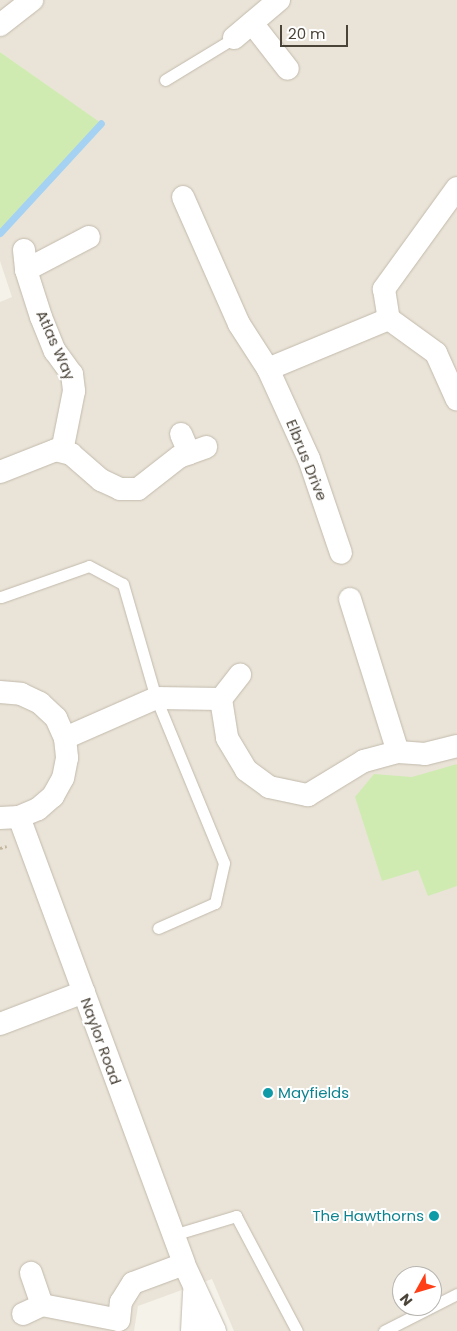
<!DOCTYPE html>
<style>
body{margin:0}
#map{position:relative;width:457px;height:1331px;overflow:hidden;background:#f5f2ea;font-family:Poppins,sans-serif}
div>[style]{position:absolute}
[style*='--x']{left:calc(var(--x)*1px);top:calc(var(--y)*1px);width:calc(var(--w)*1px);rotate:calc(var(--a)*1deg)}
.residential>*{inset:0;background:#eae4d8}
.green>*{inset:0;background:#d0ebb2}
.stream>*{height:7px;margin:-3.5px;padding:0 3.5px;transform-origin:3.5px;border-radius:3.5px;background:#a5d2f3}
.path>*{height:3px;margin-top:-1.5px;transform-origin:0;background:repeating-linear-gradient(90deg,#c4b79d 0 2.5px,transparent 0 5px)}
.roads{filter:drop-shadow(0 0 1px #c2baac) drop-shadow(0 0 1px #c2baac)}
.lane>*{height:11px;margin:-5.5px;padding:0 5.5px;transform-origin:5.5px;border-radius:5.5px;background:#fff}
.street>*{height:22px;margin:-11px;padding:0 11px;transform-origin:11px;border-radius:11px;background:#fff}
.dots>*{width:14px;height:14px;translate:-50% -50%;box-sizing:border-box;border:2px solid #fff;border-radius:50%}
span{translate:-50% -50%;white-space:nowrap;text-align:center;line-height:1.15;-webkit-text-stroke:4px #fff;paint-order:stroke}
.street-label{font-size:15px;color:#4a4338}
.culture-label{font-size:15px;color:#0d838f}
.left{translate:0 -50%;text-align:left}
.right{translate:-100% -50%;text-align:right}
.north{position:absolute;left:392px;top:1266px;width:50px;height:50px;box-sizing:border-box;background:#fff;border:1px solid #b7b4af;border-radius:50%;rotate:231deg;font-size:14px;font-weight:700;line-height:20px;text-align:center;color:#4a4338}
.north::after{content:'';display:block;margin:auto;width:18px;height:22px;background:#ff3f18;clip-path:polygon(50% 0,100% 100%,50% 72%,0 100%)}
.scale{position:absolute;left:280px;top:25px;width:68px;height:22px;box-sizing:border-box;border:2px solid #4a4338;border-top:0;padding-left:6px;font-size:15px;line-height:18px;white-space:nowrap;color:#4a4338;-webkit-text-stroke:4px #fff;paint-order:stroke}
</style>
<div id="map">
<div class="residential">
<div style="clip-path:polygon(evenodd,0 0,457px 0,457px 1331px,234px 1331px,212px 1279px,138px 1306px,134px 1331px,0 1331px,0 302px,12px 297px,0 261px,0 233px,100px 123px,0 52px,0 0,402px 1276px,432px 1276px,432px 1306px,402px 1306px,402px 1276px)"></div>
</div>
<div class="green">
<div style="clip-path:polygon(0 52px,101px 123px,0 233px)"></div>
<div style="clip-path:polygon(457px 764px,457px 886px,428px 896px,418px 870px,382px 881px,355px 797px,374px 774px,412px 777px)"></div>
</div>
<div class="stream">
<div style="--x:0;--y:233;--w:149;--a:-47.4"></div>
</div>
<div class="path">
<div style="--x:0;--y:848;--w:7;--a:-16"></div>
</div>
<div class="roads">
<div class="lane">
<div style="--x:165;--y:80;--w:81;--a:-31.3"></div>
<div style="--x:1;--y:597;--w:93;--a:-19.4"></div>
<div style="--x:89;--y:566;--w:38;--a:28"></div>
<div style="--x:123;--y:584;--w:119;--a:73.9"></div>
<div style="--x:156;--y:698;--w:178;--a:67.6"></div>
<div style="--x:224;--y:863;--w:41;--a:102.7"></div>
<div style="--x:215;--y:903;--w:62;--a:156.3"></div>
<div style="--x:173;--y:1235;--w:66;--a:-16.8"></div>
<div style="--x:236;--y:1216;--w:130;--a:62.1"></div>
<div style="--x:384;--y:1331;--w:82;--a:-26.9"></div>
</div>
<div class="street">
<div style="--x:252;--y:23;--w:58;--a:52"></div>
<div style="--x:0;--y:25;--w:41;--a:-38"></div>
<div style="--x:234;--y:38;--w:59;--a:-40.2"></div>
<div style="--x:457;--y:188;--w:125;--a:125.9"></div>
<div style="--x:384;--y:289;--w:30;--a:81"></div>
<div style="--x:389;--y:319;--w:58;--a:35.9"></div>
<div style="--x:436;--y:353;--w:51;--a:65.9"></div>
<div style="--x:183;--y:197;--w:139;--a:66.2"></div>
<div style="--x:239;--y:324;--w:54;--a:57.2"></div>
<div style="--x:268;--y:369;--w:99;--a:65.5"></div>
<div style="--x:309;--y:459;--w:99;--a:71.2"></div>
<div style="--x:24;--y:250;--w:20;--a:84"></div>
<div style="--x:26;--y:270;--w:49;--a:72.3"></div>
<div style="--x:41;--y:317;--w:37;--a:68"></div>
<div style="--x:55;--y:351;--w:29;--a:54"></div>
<div style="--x:72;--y:374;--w:17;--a:83"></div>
<div style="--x:74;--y:391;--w:61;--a:101.3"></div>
<div style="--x:26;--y:270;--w:71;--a:-27.6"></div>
<div style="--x:268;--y:369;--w:131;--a:-22.5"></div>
<div style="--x:181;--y:434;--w:21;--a:67"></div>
<div style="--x:0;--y:472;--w:60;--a:-21.4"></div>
<div style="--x:56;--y:450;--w:16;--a:15"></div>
<div style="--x:71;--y:454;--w:40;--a:41"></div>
<div style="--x:101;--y:480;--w:21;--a:25"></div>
<div style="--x:120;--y:489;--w:18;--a:0"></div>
<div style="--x:138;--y:489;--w:52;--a:-38"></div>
<div style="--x:179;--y:457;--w:29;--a:-20"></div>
<div style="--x:350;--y:599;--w:160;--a:72.6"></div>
<div style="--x:0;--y:692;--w:21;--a:5"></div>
<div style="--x:21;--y:694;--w:21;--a:25"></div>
<div style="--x:40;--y:703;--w:22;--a:43"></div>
<div style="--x:56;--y:718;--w:22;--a:66"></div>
<div style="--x:65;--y:738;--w:20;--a:84"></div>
<div style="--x:67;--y:758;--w:20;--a:101"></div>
<div style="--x:63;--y:778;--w:21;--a:119"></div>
<div style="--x:53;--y:796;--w:20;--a:139"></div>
<div style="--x:38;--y:809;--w:21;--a:157"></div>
<div style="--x:19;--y:817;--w:19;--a:177"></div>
<div style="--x:221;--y:699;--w:31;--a:-52"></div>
<div style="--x:65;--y:738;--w:99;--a:-23.7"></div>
<div style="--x:156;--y:698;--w:65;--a:0.9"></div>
<div style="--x:221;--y:699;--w:39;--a:81"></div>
<div style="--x:227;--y:738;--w:37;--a:59"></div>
<div style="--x:246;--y:770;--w:29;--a:36"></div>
<div style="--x:269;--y:787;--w:40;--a:12"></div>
<div style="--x:308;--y:795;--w:66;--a:-31.3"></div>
<div style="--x:364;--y:761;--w:35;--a:-15"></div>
<div style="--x:398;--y:752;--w:27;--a:4"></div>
<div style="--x:425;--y:754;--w:33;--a:-14"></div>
<div style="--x:19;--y:817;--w:476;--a:69.7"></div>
<div style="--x:184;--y:1264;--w:74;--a:65.2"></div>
<div style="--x:0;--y:1024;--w:90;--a:-20.9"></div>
<div style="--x:42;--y:1305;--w:78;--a:11"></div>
<div style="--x:119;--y:1320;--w:18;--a:-84"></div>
<div style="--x:121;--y:1302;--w:22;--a:-58"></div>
<div style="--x:133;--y:1283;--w:54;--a:-20.4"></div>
<div style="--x:23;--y:1314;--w:21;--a:-25"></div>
<div style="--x:42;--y:1305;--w:34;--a:-109"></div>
<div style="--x:192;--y:1331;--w:39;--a:-87"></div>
</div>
</div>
<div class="dots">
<div style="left:268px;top:1093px;background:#0f9aa8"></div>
<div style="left:434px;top:1216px;background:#0f9aa8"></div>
</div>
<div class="street-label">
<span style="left:56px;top:345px;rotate:66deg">Atlas Way</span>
<span style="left:307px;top:460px;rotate:68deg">Elbrus Drive</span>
<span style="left:101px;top:1041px;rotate:70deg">Naylor Road</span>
</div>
<div class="culture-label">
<span class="left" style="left:278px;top:1093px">Mayfields</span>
<span class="right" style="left:424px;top:1216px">The Hawthorns</span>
</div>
<div class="north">N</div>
<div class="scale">20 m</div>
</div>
